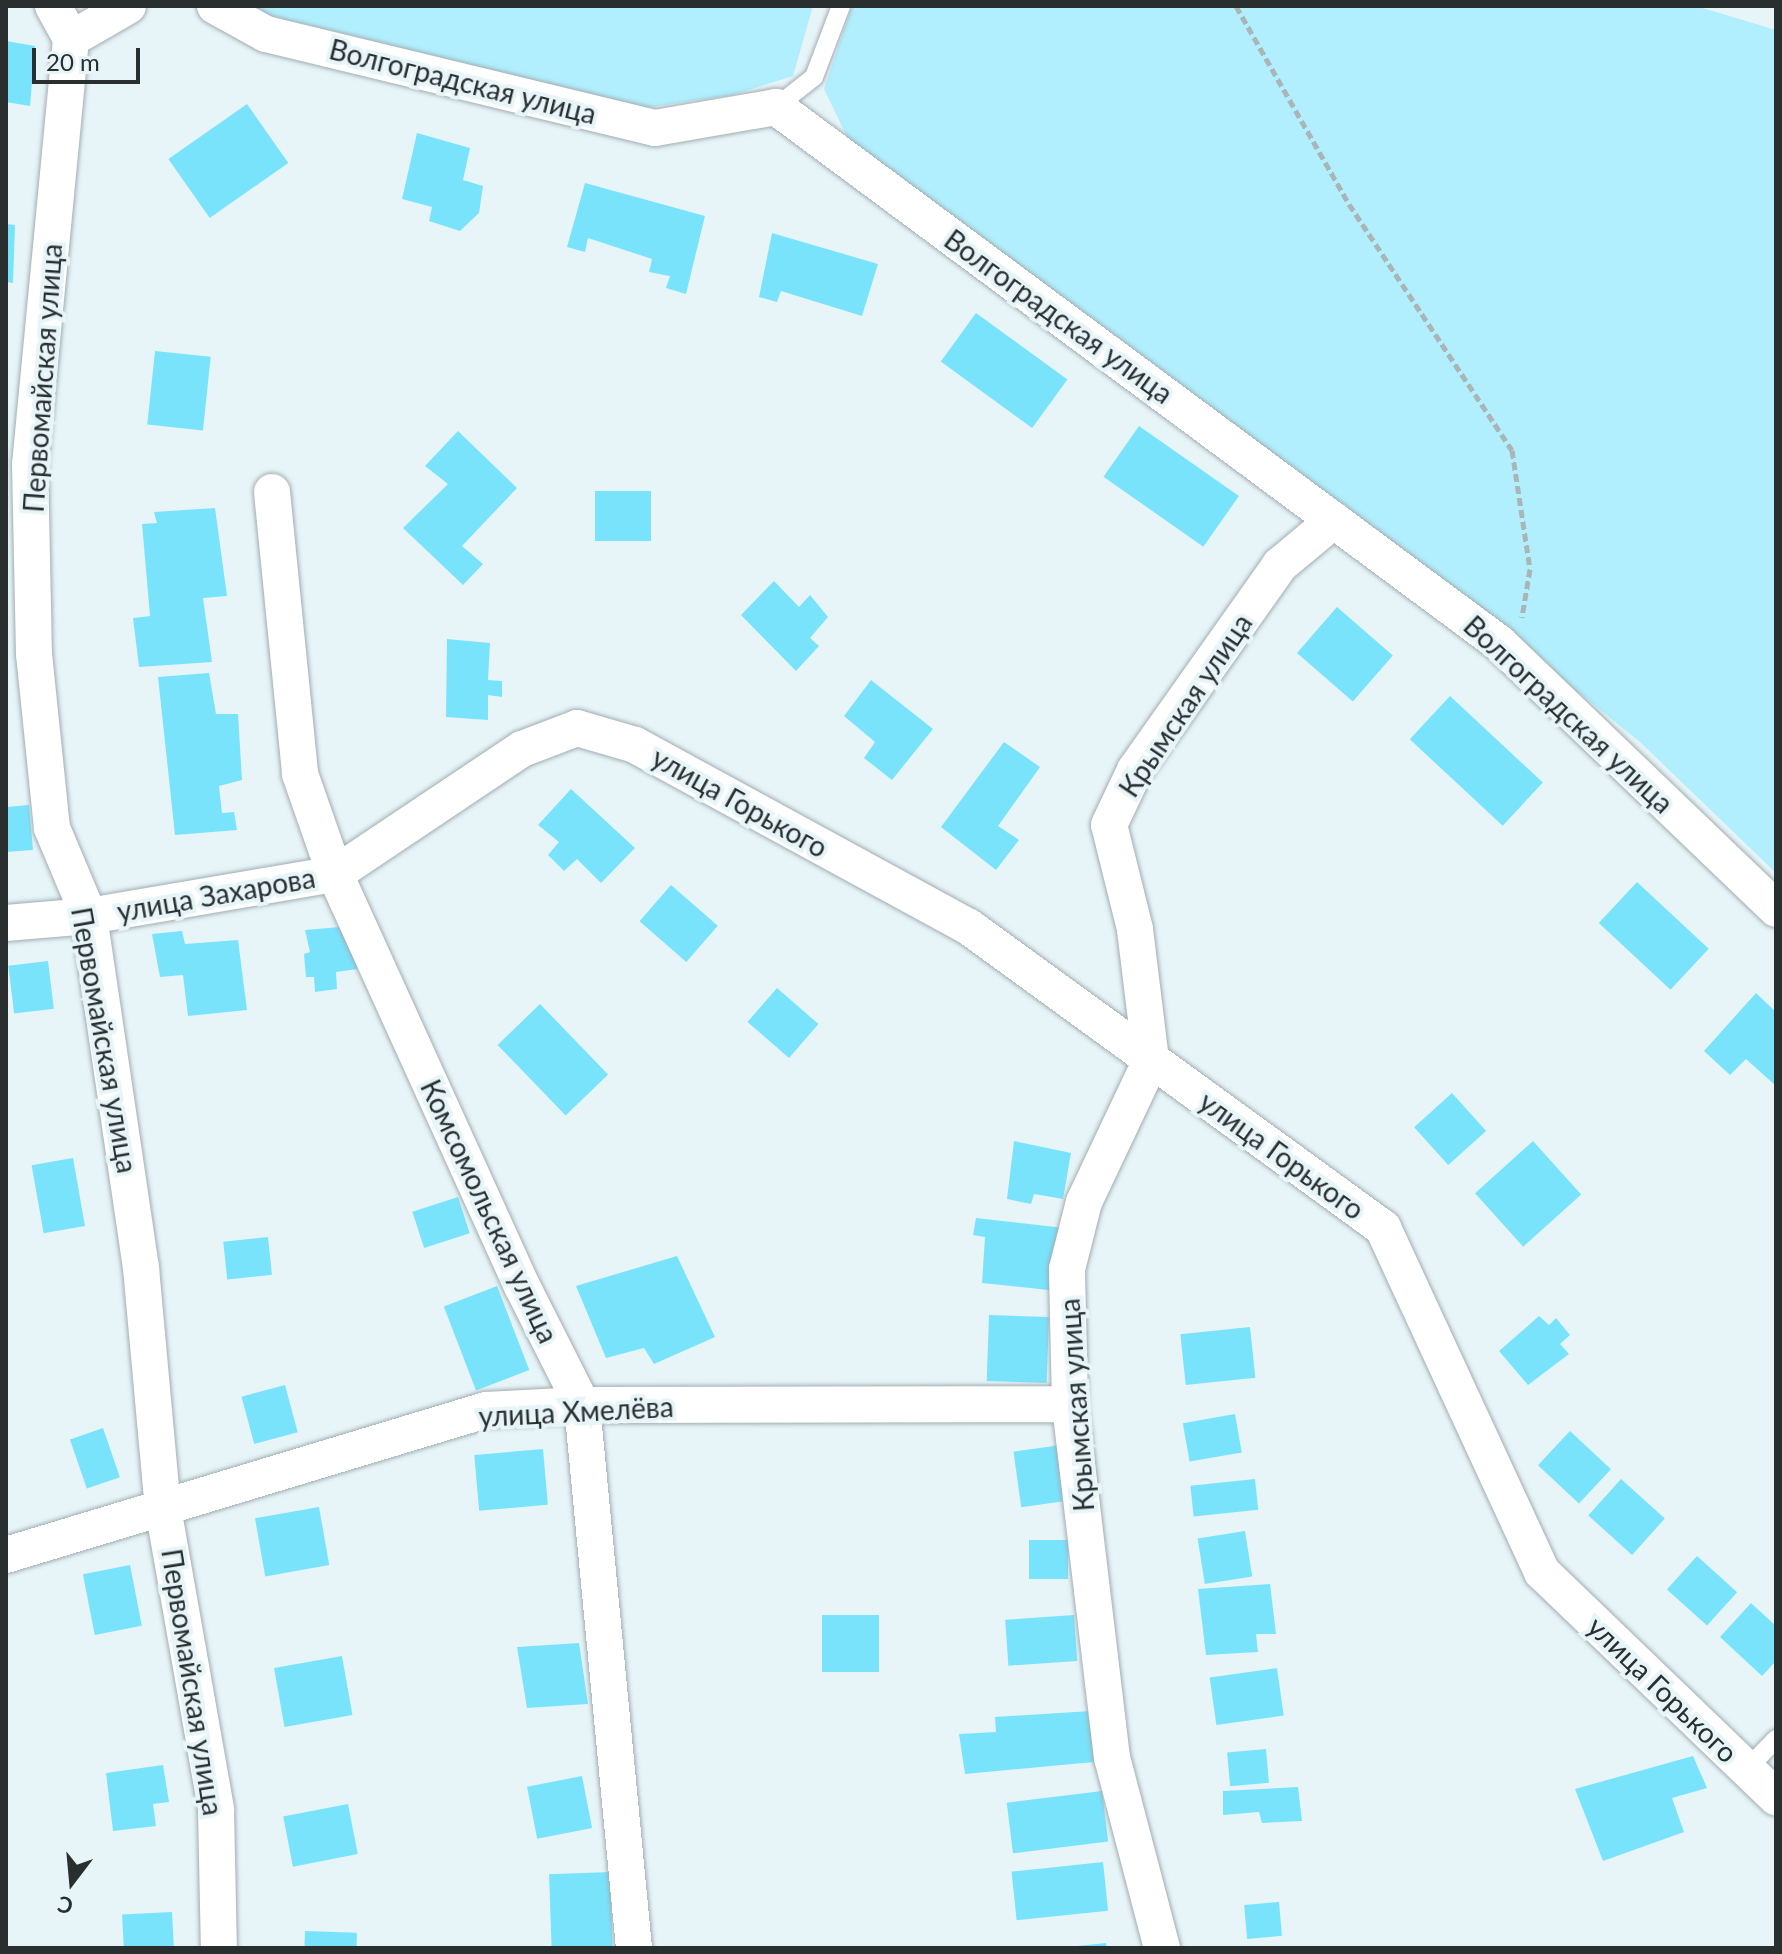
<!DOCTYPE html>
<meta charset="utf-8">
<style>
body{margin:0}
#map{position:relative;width:1782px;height:1954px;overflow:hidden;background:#e7f5f9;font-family:Lato,sans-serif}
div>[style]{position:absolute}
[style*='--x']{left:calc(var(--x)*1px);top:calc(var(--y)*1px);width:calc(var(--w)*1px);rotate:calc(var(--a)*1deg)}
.green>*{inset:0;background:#b1effe}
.building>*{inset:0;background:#7ae3fc;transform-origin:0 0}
.path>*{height:5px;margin-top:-2.5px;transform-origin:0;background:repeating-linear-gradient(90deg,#aab5b8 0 8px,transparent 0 12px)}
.roads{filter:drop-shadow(0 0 2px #a1adb1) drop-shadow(0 0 2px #a1adb1)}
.lane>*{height:18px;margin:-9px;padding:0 9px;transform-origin:9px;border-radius:9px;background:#fff}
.street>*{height:36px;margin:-18px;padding:0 18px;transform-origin:18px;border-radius:18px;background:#fff}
span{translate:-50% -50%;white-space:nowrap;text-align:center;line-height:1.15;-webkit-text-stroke:8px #e7f5f9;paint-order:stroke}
.street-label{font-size:28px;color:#292e2f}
.frame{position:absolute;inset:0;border:8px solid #292e2f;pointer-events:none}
.north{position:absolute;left:32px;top:1842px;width:80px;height:80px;-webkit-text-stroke:6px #e7f5f9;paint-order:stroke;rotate:196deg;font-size:22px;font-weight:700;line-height:32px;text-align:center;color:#292e2f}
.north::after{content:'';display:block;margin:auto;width:28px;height:36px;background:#292e2f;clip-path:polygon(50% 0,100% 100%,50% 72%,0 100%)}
.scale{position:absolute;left:32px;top:48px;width:108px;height:36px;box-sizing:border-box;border:4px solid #292e2f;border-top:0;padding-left:10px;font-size:24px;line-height:28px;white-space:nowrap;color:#292e2f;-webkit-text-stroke:6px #e7f5f9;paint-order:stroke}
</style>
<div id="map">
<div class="green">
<div style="clip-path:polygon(232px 6px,813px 6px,793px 76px,733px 95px,644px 108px)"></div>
<div style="clip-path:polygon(852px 6px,1696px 6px,1776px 30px,1776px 873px,1641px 743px,1428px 570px,848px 139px,824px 89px)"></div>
</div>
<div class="building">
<div style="clip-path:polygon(6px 41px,35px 46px,30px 106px,6px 102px)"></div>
<div style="left:247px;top:104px;width:72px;height:96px;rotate:55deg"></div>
<div style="clip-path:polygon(417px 133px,470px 148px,463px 180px,483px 186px,479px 213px,460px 231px,429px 221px,432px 207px,402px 199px)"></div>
<div style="clip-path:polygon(585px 183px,705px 216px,686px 294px,666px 288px,670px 276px,649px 272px,652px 259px,588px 238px,585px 252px,567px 247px)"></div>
<div style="clip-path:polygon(6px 224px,15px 225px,13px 283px,6px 282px)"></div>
<div style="clip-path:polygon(772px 233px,878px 264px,862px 316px,781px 291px,777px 302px,759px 297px)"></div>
<div style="left:976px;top:313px;width:113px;height:60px;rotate:36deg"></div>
<div style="left:155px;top:351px;width:56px;height:74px;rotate:6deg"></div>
<div style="left:1139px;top:426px;width:122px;height:62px;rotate:35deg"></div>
<div style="clip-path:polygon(458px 431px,517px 488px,462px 546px,483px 564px,463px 585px,403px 528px,448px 484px,425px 466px)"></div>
<div style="left:595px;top:491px;width:56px;height:50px"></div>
<div style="clip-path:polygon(215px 508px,227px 596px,203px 598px,212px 662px,139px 667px,133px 618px,150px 616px,142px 524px,157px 523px,154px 512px)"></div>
<div style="clip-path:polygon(774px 581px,799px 607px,810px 595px,828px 617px,810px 638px,819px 646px,796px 671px,741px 615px)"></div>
<div style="left:1337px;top:607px;width:74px;height:61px;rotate:41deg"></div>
<div style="clip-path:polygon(447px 639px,490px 643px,488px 680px,502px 681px,502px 697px,488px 695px,488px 720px,446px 717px)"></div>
<div style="clip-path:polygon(209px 673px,216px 714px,238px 714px,242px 780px,219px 786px,222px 813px,234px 812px,237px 830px,175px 835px,158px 677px)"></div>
<div style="clip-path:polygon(871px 680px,933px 729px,892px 780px,864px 758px,875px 742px,844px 716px)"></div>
<div style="left:1450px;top:696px;width:127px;height:59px;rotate:43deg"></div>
<div style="clip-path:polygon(1004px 742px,1040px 767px,998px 826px,1019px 840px,996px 870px,941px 827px)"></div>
<div style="clip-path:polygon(571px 789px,635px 848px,601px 883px,577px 859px,564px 871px,548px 855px,559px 842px,538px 825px)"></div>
<div style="clip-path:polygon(29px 805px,33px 850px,6px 852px,6px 807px)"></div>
<div style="left:1637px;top:882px;width:98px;height:56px;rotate:43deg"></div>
<div style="left:671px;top:885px;width:62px;height:48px;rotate:41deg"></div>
<div style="clip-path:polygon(352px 926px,358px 969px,336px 972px,337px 989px,315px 992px,314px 977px,306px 977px,304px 954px,310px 952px,305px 930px)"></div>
<div style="clip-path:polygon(182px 931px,185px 944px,238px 940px,247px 1010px,188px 1016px,183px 975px,160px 977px,152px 934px)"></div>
<div style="left:48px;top:961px;width:48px;height:40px;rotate:83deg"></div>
<div style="left:777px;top:988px;width:55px;height:45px;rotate:41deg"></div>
<div style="clip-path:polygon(1756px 993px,1776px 1012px,1776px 1086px,1746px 1059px,1730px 1075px,1704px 1051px)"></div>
<div style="left:540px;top:1004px;width:98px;height:59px;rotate:46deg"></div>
<div style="left:1452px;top:1093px;width:51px;height:51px;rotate:48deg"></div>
<div style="clip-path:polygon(1014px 1141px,1071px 1153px,1063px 1199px,1034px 1194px,1031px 1204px,1007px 1199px)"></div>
<div style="left:1533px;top:1141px;width:72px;height:78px;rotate:48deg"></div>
<div style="left:73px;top:1158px;width:69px;height:42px;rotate:80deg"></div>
<div style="left:458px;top:1197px;width:38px;height:48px;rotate:72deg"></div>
<div style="clip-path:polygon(976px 1218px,1064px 1228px,1058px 1291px,982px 1283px,985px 1237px,973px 1235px)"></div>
<div style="left:268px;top:1237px;width:38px;height:45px;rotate:84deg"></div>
<div style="clip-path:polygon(677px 1256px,715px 1337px,654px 1364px,644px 1348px,606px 1358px,576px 1286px)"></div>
<div style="left:497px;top:1286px;width:90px;height:57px;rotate:69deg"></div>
<div style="left:989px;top:1315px;width:60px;height:66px;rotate:2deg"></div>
<div style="clip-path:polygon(1539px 1316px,1549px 1325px,1556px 1318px,1570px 1335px,1560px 1344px,1569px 1354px,1528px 1385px,1499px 1351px)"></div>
<div style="left:1250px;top:1327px;width:51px;height:70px;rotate:84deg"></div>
<div style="left:285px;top:1385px;width:49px;height:45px;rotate:75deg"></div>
<div style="left:1235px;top:1414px;width:39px;height:53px;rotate:80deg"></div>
<div style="left:103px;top:1428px;width:52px;height:35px;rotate:71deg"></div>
<div style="left:1570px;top:1431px;width:56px;height:47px;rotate:43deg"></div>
<div style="left:1061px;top:1445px;width:56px;height:48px;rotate:82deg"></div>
<div style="left:543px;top:1449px;width:56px;height:69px;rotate:85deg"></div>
<div style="left:1255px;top:1479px;width:31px;height:65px;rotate:84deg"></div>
<div style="left:1621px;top:1479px;width:59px;height:49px;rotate:42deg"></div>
<div style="left:319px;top:1507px;width:59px;height:65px;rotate:80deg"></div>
<div style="left:1245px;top:1531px;width:46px;height:48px;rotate:81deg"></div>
<div style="left:1029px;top:1540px;width:39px;height:39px"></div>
<div style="left:1697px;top:1556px;width:54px;height:45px;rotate:42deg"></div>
<div style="left:130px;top:1565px;width:62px;height:48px;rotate:79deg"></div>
<div style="clip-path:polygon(1270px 1584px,1276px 1634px,1256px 1634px,1258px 1652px,1206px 1655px,1198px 1589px)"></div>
<div style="clip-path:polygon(1751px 1603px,1776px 1626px,1776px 1661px,1762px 1676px,1720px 1637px)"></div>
<div style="left:822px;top:1615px;width:57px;height:57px"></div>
<div style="left:1074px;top:1615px;width:46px;height:69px;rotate:86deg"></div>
<div style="clip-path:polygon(579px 1643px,588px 1704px,527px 1708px,517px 1647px)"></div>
<div style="left:342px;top:1656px;width:60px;height:69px;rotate:80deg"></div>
<div style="left:1277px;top:1668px;width:48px;height:68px;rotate:82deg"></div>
<div style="clip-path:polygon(1091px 1711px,1094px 1762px,965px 1774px,959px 1734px,996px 1732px,995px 1717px)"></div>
<div style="left:1266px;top:1749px;width:34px;height:39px;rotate:85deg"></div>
<div style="clip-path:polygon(1693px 1756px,1707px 1788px,1672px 1798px,1684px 1832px,1603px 1861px,1575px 1789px)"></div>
<div style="clip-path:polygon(163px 1765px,169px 1802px,153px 1804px,156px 1826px,113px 1831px,106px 1773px)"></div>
<div style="left:582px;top:1776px;width:53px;height:56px;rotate:79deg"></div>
<div style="clip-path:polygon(1298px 1787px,1302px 1821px,1262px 1823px,1259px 1812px,1223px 1815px,1223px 1791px)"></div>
<div style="left:1102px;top:1791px;width:51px;height:96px;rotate:83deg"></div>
<div style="left:348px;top:1804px;width:51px;height:66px;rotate:79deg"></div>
<div style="left:1103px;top:1862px;width:49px;height:92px;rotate:84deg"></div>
<div style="left:610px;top:1872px;width:76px;height:61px;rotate:88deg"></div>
<div style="left:1279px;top:1902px;width:34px;height:35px;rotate:85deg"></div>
<div style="left:172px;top:1912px;width:36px;height:50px;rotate:87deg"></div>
<div style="left:305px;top:1931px;width:52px;height:17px;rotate:2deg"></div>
<div style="clip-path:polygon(1106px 1943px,1107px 1948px,1077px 1948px,1077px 1946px)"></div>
</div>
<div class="path">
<div style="--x:1236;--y:6;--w:228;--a:60.3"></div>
<div style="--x:1349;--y:204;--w:295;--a:56.5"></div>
<div style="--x:1512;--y:450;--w:120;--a:81.4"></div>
<div style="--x:1530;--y:569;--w:49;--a:99.5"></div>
</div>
<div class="roads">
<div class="lane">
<div style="--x:776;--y:107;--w:48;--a:-38.3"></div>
<div style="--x:814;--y:77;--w:76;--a:-69.2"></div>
<div style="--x:1747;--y:1769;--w:42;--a:-46"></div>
</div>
<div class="street">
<div style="--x:53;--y:6;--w:38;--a:61"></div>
<div style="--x:71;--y:39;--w:66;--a:-30.1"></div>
<div style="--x:215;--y:6;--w:58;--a:28.8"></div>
<div style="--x:266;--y:34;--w:400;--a:13.6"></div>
<div style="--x:655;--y:128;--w:123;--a:-9.8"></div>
<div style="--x:776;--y:107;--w:900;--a:36.55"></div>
<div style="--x:1499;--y:643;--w:384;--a:43.8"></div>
<div style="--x:71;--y:39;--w:427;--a:95.5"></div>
<div style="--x:30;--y:464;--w:190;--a:88.8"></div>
<div style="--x:34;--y:654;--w:175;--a:84.1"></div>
<div style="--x:52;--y:828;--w:95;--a:67.2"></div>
<div style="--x:89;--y:916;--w:356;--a:81.6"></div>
<div style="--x:141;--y:1268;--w:241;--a:84.8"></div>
<div style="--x:163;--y:1508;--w:307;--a:80"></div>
<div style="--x:216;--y:1810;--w:138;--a:88.8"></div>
<div style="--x:272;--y:492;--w:283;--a:84.3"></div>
<div style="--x:300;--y:774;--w:106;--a:70.7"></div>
<div style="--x:335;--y:874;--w:452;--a:65.6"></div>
<div style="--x:522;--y:1286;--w:133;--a:63.2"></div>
<div style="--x:582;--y:1405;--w:545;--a:84.53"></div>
<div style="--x:6;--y:923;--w:83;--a:-4.8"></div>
<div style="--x:89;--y:916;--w:250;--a:-9.7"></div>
<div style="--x:335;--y:874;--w:225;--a:-33.8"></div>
<div style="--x:522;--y:749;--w:59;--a:-20.9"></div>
<div style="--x:577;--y:728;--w:60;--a:16.3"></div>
<div style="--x:635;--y:745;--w:380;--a:28.6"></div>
<div style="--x:969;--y:927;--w:512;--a:36.02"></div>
<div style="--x:1383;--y:1228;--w:379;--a:65.2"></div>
<div style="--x:1542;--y:1572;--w:325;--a:43.9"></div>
<div style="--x:6;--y:1555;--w:501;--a:-16.81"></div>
<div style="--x:486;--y:1410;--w:96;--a:-3"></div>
<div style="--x:582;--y:1405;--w:488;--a:-0.1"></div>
<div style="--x:1162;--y:1948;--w:196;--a:-104.7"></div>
<div style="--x:1112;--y:1758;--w:356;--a:-96.8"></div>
<div style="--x:1070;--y:1404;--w:135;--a:-91.3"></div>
<div style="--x:1067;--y:1269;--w:69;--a:-75.8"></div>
<div style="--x:1084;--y:1202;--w:157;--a:-64.7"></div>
<div style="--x:1151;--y:1060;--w:132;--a:-97"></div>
<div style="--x:1135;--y:929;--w:107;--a:-104"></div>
<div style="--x:1109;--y:825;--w:61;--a:-64.7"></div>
<div style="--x:1135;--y:770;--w:251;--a:-54.7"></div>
<div style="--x:1280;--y:565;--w:70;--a:-39.8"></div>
</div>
</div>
<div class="street-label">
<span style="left:463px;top:81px;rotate:14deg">Волгоградская улица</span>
<span style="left:1059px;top:316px;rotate:36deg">Волгоградская улица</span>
<span style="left:42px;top:378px;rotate:-86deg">Первомайская улица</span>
<span style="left:1185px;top:705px;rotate:-56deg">Крымская улица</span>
<span style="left:1569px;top:714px;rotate:43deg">Волгоградская улица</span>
<span style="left:740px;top:802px;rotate:29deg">улица Горького</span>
<span style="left:216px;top:894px;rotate:-10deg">улица Захарова</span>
<span style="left:105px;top:1040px;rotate:80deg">Первомайская улица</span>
<span style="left:1282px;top:1155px;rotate:36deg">улица Горького</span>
<span style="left:490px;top:1211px;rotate:65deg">Комсомольская улица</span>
<span style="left:1076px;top:1405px;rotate:-94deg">Крымская улица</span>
<span style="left:576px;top:1411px;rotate:-3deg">улица Хмелёва</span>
<span style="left:193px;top:1682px;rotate:81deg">Первомайская улица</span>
<span style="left:1663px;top:1689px;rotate:44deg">улица Горького</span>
</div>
<div class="frame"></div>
<div class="north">С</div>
<div class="scale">20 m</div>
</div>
